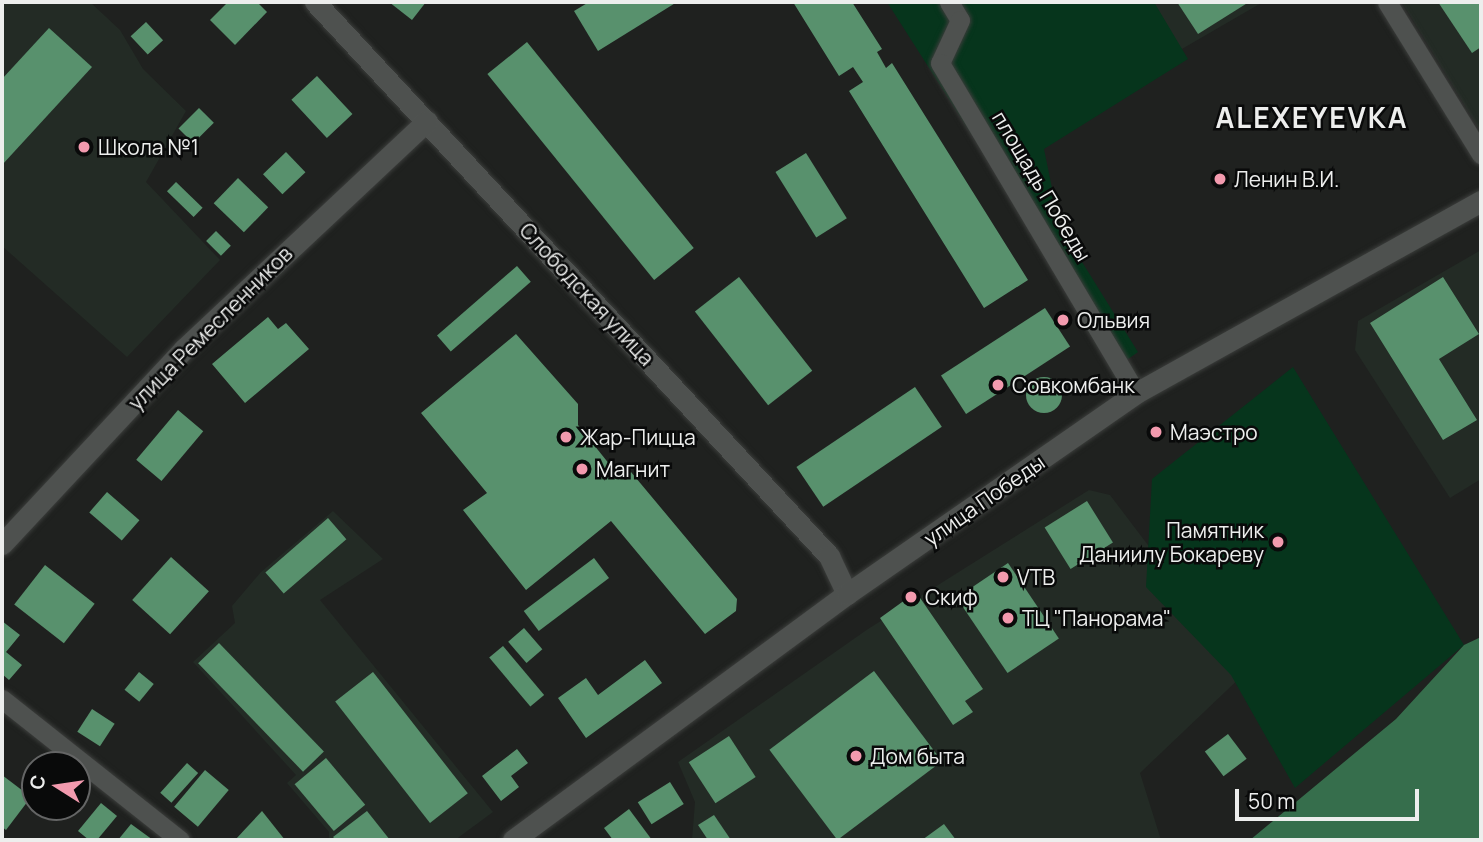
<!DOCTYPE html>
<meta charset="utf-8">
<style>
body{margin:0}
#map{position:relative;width:1483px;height:842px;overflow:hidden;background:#1f211f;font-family:Manrope,sans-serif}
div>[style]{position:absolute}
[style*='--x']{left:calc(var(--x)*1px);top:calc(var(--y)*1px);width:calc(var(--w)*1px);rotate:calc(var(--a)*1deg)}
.built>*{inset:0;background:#232b25}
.green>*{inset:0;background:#06351c}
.water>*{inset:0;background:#366e4c}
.building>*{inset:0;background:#58916d;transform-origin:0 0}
.round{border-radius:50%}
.roads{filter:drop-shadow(0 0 2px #3b3d3b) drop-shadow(0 0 2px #3b3d3b)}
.minor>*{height:19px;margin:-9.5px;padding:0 9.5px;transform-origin:9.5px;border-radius:9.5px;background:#4e514f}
.tertiary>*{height:21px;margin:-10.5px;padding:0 10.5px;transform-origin:10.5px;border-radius:10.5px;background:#4e514f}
.secondary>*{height:21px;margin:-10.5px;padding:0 10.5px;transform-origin:10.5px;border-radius:10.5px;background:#4e514f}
.dots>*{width:19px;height:19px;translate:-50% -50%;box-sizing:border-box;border:4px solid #090a0a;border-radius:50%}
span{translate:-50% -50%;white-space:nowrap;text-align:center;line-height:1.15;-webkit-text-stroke:5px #090a0a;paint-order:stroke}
.poi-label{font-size:21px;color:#edeeed}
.left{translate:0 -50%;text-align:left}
.right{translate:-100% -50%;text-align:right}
.street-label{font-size:21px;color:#edeeed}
.district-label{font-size:28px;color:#edeeed;font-weight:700;letter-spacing:2px}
.frame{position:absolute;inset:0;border:4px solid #edeeed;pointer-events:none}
.north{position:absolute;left:21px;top:751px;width:70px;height:70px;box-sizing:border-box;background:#090a0a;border:2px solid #646565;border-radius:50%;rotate:282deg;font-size:19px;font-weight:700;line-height:28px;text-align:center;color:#edeeed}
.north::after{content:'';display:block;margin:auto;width:24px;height:32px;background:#f29aae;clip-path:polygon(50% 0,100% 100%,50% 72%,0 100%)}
.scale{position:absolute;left:1235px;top:789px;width:184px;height:32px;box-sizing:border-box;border:4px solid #edeeed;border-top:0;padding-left:9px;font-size:21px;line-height:24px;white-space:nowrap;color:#edeeed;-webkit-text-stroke:5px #090a0a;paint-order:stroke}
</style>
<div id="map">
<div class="built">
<div style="clip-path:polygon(2px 2px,90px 2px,120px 30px,143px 69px,186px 111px,146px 182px,220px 260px,127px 357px,2px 246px)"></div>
<div style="clip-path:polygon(1093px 2px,1263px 2px,1156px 64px)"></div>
<div style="clip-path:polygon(1402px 2px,1481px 2px,1481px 132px)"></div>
<div style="clip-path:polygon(1481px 250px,1481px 479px,1450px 498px,1355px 350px,1358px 321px)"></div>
<div style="clip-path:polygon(1089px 490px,1110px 495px,1245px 673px,1140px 773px,1161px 840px,692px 840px,695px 802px,678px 762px,868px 629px)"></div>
<div style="clip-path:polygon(333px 511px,383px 559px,320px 600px,493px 812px,455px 840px,329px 840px,329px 832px,287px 783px,296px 775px,193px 662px,235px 623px,232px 606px,261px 572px)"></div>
</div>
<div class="green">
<div style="clip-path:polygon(887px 2px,1154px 2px,1188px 59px,1044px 149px,1053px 193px,1051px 212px,1138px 352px,1128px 359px,1110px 352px)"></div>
<div style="clip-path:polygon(1293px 367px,1464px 645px,1295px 788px,1231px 675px,1146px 587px,1152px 479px)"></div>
</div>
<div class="water">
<div style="clip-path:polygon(1481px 637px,1481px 840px,1250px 840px,1396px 719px,1464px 645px)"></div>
</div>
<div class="building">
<div style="clip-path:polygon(228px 2px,257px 2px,267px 12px,235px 45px,210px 20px)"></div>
<div style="clip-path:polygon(389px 2px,426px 2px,412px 20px)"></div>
<div style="clip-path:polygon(589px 2px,677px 2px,598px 51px,574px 11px)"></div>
<div style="clip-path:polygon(793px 2px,852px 2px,882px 49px,877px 52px,886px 68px,892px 63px,1028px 280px,984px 308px,849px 91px,863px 82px,853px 67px,839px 76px)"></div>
<div style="clip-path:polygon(1177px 2px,1249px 2px,1198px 34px)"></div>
<div style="clip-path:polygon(1438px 2px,1481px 2px,1481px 47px,1472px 53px)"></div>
<div style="left:146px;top:22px;width:25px;height:21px;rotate:47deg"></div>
<div style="clip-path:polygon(49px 28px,92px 67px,2px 165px,2px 79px)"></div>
<div style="left:527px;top:42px;width:265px;height:51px;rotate:51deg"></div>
<div style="left:317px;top:76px;width:52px;height:35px;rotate:47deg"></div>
<div style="left:199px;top:108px;width:21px;height:29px;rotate:45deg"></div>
<div style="left:286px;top:152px;width:28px;height:32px;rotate:46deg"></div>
<div style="left:806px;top:153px;width:77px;height:36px;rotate:58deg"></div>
<div style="left:238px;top:178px;width:42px;height:35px;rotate:44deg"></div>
<div style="left:176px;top:182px;width:37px;height:13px;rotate:44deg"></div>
<div style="left:216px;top:231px;width:21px;height:14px;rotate:45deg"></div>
<div style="left:517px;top:266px;width:21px;height:106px;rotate:49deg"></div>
<div style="left:739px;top:277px;width:119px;height:56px;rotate:52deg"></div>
<div style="clip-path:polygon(1443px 277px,1479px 334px,1439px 359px,1477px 420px,1443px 440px,1370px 323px)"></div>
<div style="left:1045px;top:308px;width:46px;height:124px;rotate:57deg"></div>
<div style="clip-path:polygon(268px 317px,278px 329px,286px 323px,309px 349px,245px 403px,212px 364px)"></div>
<div style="clip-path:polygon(516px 334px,578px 404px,578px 425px,610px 465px,631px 472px,737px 599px,736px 611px,705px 634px,611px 521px,526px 590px,463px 510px,487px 493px,421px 413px)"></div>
<div class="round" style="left:1026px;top:377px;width:36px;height:36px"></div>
<div style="left:915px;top:387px;width:48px;height:143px;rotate:56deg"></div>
<div style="left:178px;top:410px;width:33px;height:65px;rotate:40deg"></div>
<div style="left:107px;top:492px;width:43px;height:27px;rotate:41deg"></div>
<div style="left:1087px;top:501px;width:49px;height:50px;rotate:58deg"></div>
<div style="left:328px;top:518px;width:28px;height:83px;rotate:49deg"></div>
<div style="left:171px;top:557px;width:51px;height:58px;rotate:42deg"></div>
<div style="left:594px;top:558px;width:25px;height:88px;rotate:53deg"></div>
<div style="left:1008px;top:563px;width:91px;height:62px;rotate:56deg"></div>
<div style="left:45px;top:565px;width:63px;height:50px;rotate:38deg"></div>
<div style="clip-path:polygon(916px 592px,983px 689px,965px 701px,973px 712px,953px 725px,880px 618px)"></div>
<div style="clip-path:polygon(2px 621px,20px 635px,6px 652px,22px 665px,9px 680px,2px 674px)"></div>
<div style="left:524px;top:628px;width:28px;height:21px;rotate:49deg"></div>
<div style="left:219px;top:643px;width:151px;height:29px;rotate:46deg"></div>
<div style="left:503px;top:646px;width:64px;height:18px;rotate:50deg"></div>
<div style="clip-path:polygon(645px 660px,662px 683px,586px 738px,558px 698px,586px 678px,598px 695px)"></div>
<div style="left:874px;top:671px;width:113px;height:131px;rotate:53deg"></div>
<div style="left:139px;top:672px;width:19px;height:23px;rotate:39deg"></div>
<div style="left:373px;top:672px;width:154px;height:48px;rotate:52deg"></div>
<div style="left:92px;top:709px;width:27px;height:27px;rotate:33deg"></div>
<div style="left:1228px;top:734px;width:31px;height:29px;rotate:53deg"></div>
<div style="left:729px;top:736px;width:49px;height:48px;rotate:57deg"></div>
<div style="clip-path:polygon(517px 749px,528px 763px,511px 776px,519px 787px,501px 801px,482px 776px)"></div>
<div style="left:326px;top:758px;width:61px;height:41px;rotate:50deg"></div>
<div style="left:187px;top:763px;width:15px;height:40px;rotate:42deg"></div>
<div style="left:205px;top:770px;width:31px;height:48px;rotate:40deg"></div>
<div style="clip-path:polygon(2px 775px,31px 797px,6px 830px,2px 827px)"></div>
<div style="left:670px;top:782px;width:26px;height:38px;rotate:58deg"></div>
<div style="clip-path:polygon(101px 803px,117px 816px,97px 840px,89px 840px,78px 831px)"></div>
<div style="clip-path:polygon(45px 807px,67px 807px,58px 819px)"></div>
<div style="clip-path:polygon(629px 809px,652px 840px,613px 840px,604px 828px)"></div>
<div style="clip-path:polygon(262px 811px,285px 840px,235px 840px)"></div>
<div style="clip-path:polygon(367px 811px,390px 840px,336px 840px,333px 837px)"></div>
<div style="clip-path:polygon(714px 815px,731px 840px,708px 840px,698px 825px)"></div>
<div style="clip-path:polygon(131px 824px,153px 840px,118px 840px)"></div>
<div style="clip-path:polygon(944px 824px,956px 840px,922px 840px)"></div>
</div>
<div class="roads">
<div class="minor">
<div style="--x:949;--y:2;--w:21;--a:59"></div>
<div style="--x:960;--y:20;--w:47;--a:114.9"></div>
<div style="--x:940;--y:63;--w:384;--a:59.3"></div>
<div style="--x:1387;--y:2;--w:179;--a:58.3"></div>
<div style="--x:2;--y:699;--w:227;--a:38.4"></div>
</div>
<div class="tertiary">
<div style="--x:315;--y:2;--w:756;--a:47.14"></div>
<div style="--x:829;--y:556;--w:42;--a:64.7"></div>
<div style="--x:2;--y:544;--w:267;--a:-47"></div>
<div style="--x:184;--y:349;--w:333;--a:-43.2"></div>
</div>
<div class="secondary">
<div style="--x:513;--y:840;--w:415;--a:-36.4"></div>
<div style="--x:847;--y:594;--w:352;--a:-34.8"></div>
<div style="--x:1136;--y:393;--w:395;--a:-29.1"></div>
</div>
</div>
<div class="dots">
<div style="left:84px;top:147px;background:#f29aae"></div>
<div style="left:1220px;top:179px;background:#f29aae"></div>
<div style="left:1063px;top:320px;background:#f29aae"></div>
<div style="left:998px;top:385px;background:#f29aae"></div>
<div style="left:1156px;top:432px;background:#f29aae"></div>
<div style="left:566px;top:437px;background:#f29aae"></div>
<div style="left:582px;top:469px;background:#f29aae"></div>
<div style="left:1278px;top:542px;background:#f29aae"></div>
<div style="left:1003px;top:577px;background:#f29aae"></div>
<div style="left:911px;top:597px;background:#f29aae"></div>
<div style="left:1008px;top:618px;background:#f29aae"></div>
<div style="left:856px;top:756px;background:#f29aae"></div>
</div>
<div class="poi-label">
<span class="left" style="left:98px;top:147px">Школа №1</span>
<span class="left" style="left:1234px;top:179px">Ленин В.И.</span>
<span class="left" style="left:1077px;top:320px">Ольвия</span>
<span class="left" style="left:1012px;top:385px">Совкомбанк</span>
<span class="left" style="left:1170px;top:432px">Маэстро</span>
<span class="left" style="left:580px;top:437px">Жар-Пицца</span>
<span class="left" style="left:596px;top:469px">Магнит</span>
<span class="right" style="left:1264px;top:542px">Памятник<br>Даниилу Бокареву</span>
<span class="left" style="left:1017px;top:577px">VTB</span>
<span class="left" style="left:925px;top:597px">Скиф</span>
<span class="left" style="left:1022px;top:618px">ТЦ "Панорама"</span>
<span class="left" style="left:870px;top:756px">Дом быта</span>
</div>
<div class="street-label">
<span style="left:1042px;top:186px;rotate:59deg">площадь Победы</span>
<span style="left:587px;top:294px;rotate:47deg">Слободская улица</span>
<span style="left:210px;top:328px;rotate:-45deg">улица Ремесленников</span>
<span style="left:984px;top:500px;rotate:-35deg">улица Победы</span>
</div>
<div class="district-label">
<span style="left:1312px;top:117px">ALEXEYEVKA</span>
</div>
<div class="frame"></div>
<div class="north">С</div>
<div class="scale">50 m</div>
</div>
